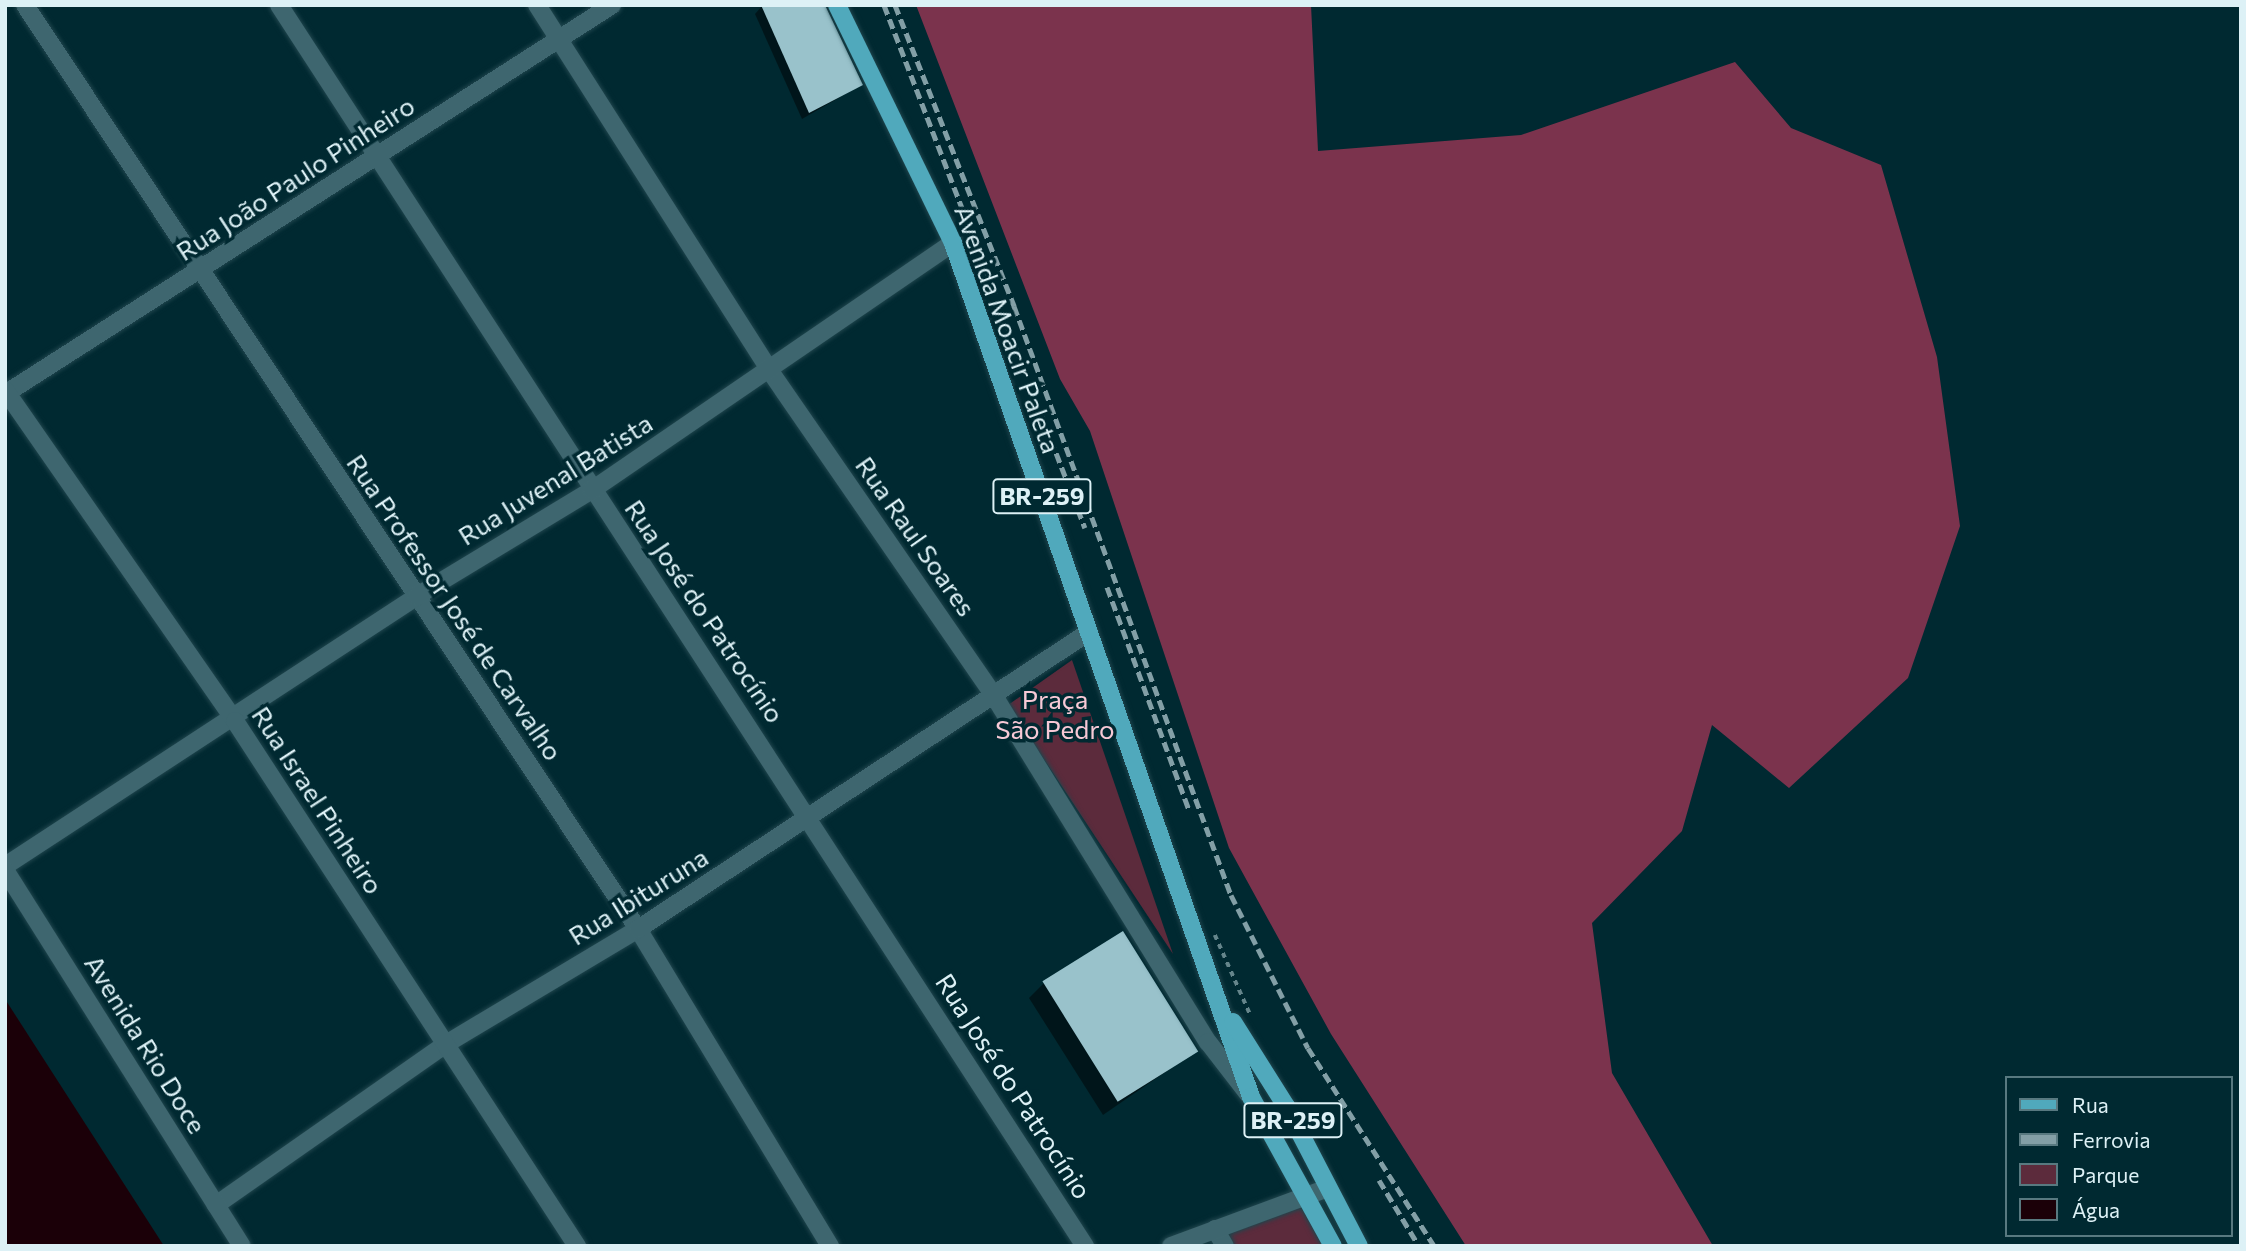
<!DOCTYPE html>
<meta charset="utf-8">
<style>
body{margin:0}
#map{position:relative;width:2246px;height:1251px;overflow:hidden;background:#002931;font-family:Commissioner,sans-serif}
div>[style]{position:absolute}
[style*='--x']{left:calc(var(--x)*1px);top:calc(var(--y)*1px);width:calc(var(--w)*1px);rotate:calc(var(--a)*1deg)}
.green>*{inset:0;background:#5c2b3c}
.forest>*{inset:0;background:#7b334d}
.water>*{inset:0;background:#1b0008}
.shadow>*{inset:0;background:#0007}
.building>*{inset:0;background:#99c2cb;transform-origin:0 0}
.path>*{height:3.5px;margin-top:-1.75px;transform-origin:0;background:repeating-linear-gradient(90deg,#65858b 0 5px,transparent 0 10px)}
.roads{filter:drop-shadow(0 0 2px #1f454d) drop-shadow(0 0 2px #1f454d)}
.minor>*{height:18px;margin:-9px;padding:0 9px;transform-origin:9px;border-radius:9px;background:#3e666f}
.tertiary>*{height:18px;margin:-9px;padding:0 9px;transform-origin:9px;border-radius:9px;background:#3e666f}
.primary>*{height:18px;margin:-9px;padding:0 9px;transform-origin:9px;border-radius:9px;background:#50a9bc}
.rail>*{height:5px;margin-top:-2.5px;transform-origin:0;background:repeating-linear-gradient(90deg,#839fa6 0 10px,transparent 0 15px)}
span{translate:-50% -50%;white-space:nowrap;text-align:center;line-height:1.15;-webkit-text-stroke:7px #002931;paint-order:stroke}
.shield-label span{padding:2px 5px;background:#002931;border:2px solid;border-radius:5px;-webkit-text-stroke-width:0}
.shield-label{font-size:24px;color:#ddf1f6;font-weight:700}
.street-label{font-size:26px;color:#ddf1f6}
.park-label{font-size:26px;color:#f7c9d6}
.frame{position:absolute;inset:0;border:7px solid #ddf1f6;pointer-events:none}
.legend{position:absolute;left:2005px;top:1076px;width:228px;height:161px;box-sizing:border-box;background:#002931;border:2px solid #587980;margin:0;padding:9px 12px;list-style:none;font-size:21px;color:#ddf1f6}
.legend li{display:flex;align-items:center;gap:14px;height:35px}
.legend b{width:35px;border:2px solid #587980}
</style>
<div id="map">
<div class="green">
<div style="clip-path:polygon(1072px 660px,1173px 954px,1008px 705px)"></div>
<div style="clip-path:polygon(1302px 1200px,1328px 1246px,1228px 1246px,1219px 1229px)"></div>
</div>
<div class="forest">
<div style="clip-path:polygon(916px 5px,1311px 5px,1318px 151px,1521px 135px,1735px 62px,1791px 128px,1881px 165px,1937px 357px,1960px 526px,1908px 678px,1789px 788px,1712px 725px,1682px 831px,1592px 923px,1612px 1073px,1713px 1246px,1466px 1246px,1331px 1034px,1229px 848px,1090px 431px,1060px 379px)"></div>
</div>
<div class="water">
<div style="clip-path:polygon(5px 999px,164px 1246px,5px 1246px)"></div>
</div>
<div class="shadow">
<div style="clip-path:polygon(762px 6px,861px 85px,802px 119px,755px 14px)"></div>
<div style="clip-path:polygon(1044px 983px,1197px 1050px,1103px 1115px,1029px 998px)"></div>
</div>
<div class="building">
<div style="clip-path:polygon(761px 5px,825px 5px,863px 85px,809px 113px)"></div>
<div style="left:1123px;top:931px;width:142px;height:95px;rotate:58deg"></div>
</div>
<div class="path">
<div style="--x:1215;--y:935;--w:86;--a:66.1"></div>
</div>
<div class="roads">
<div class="minor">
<div style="--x:25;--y:5;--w:1109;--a:56.44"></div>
<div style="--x:638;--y:929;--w:371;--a:58.8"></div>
<div style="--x:279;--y:5;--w:1480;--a:57"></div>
<div style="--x:537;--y:5;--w:434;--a:57.5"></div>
<div style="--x:770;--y:371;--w:395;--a:55.4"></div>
<div style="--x:994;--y:696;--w:407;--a:58.3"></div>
<div style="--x:1208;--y:1042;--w:67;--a:52.3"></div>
<div style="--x:5;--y:394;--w:721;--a:-32.65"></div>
<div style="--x:5;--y:866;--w:493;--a:-33.2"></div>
<div style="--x:417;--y:596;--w:205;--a:-31.2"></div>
<div style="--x:592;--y:490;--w:437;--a:-34.4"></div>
<div style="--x:216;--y:1205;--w:281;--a:-35"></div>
<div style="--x:446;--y:1044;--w:224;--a:-30.9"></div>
<div style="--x:638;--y:929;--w:540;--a:-33.37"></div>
<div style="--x:1215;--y:1229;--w:20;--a:60"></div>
</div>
<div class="tertiary">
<div style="--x:5;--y:390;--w:403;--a:55.2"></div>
<div style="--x:235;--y:721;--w:627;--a:56.92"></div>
<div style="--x:5;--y:870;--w:444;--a:57.8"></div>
<div style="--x:1171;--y:1246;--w:164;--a:-20.3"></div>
</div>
<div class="primary">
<div style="--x:837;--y:5;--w:265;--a:64"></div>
<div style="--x:953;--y:243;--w:904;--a:70.76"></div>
<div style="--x:1251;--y:1097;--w:170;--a:61.2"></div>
<div style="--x:1233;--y:1022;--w:99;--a:57.8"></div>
<div style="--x:1286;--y:1106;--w:158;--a:62.5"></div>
</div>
</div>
<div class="rail">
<div style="--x:884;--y:5;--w:560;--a:68.98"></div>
<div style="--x:895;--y:5;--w:324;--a:68.4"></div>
<div style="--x:1014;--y:306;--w:628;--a:69.78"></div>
<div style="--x:1231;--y:895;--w:171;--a:63.3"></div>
<div style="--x:1308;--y:1048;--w:235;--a:57.5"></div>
<div style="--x:1107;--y:587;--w:238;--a:69.8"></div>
<div style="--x:1379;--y:1180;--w:77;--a:58.8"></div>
</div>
<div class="shield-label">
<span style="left:1042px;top:496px">BR-259</span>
<span style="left:1293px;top:1120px">BR-259</span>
</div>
<div class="street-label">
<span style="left:295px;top:178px;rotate:-33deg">Rua João Paulo Pinheiro</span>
<span style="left:1008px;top:329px;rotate:70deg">Avenida Moacir Paleta</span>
<span style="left:555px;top:479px;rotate:-32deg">Rua Juvenal Batista</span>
<span style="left:916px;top:536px;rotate:55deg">Rua Raul Soares</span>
<span style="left:455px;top:607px;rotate:56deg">Rua Professor José de Carvalho</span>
<span style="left:705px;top:611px;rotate:56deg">Rua José do Patrocínio</span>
<span style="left:318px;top:800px;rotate:57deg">Rua Israel Pinheiro</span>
<span style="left:638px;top:896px;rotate:-32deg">Rua Ibituruna</span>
<span style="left:146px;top:1044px;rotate:58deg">Avenida Rio Doce</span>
<span style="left:1014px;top:1086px;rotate:57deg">Rua José do Patrocínio</span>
</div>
<div class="park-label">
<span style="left:1055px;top:714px">Praça<br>São Pedro</span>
</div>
<div class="frame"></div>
<ul class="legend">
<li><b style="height:9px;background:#50a9bc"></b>Rua</li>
<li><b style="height:9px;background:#839fa6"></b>Ferrovia</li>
<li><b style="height:19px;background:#5c2b3c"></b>Parque</li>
<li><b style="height:19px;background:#1b0008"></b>Água</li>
</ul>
</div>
